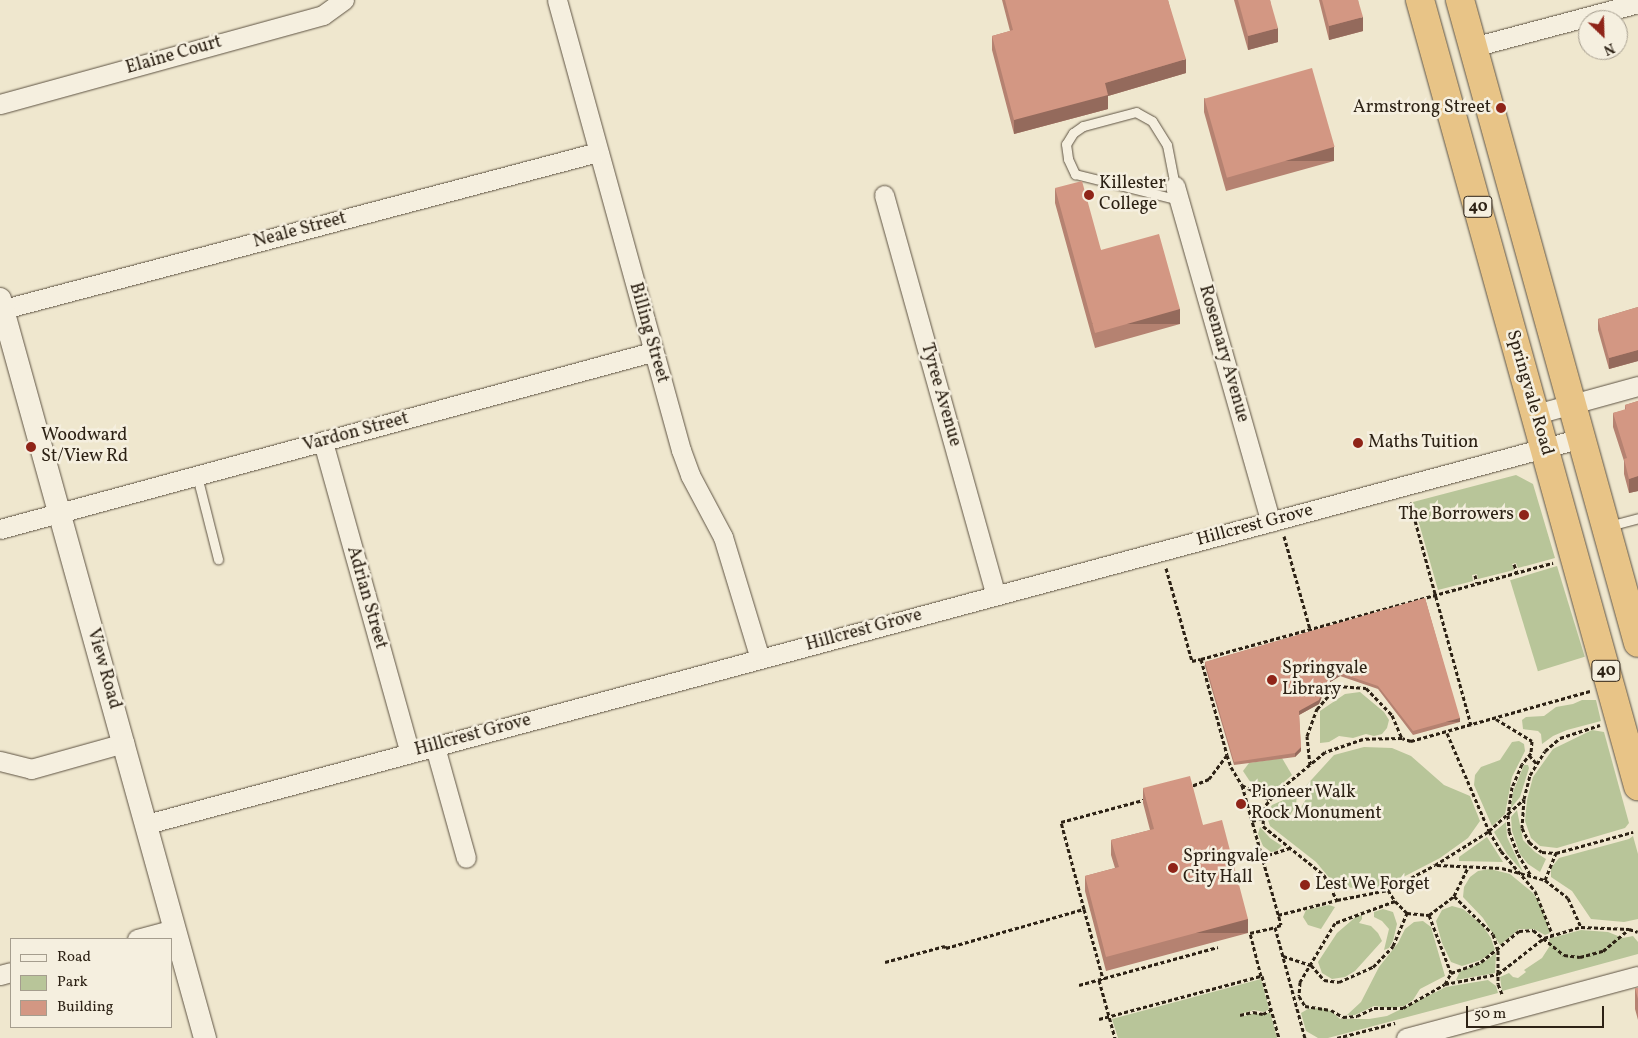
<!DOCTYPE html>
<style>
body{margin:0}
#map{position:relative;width:1638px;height:1038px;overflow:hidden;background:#efe7ce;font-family:Vollkorn,serif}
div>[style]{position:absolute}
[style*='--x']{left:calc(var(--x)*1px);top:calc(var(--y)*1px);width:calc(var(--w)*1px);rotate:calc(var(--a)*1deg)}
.green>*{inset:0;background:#b8c599;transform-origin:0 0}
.path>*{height:3px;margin-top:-1.5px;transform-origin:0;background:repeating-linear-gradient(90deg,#2d2215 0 4px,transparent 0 6.5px)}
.roads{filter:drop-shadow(0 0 1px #5e5343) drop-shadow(0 0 1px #5e5343)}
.service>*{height:9px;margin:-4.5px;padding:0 4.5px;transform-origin:4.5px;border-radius:4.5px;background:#f5efdf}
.minor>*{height:19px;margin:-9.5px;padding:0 9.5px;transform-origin:9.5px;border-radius:9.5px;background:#f5efdf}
.tertiary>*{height:22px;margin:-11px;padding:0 11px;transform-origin:11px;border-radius:11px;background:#f5efdf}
.trunk>*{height:28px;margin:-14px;padding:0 14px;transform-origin:14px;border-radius:14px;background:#e8c487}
.wall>*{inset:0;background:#b58271}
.shaded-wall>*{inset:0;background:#946a5c;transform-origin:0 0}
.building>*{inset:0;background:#d39783;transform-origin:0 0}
.dots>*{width:14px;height:14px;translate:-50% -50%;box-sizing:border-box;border:2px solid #f5efdf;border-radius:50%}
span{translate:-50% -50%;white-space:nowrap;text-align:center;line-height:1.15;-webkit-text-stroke:5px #f5efdf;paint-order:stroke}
.shield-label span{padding:1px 4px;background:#f5efdf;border:1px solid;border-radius:4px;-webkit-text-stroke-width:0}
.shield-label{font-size:16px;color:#2d2215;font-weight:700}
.street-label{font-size:18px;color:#2d2215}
.poi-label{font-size:18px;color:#2d2215}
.right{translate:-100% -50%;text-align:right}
.left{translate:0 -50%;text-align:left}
.legend{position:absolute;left:10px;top:938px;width:162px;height:90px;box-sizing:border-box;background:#f5efdf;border:1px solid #a59d8e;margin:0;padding:6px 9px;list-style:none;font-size:15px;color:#2d2215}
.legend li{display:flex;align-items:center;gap:10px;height:25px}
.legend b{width:25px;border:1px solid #a59d8e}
.north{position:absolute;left:1578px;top:10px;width:50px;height:50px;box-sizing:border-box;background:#f5efdf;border:1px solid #a59d8e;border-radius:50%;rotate:156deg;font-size:14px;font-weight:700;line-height:20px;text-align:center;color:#2d2215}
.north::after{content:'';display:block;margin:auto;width:18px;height:22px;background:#8f2418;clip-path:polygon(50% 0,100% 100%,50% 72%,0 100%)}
.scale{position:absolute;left:1466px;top:1006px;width:138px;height:22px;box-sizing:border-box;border:2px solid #2d2215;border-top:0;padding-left:6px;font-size:15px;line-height:18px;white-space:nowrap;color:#2d2215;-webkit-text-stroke:4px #f5efdf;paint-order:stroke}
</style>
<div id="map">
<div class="green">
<div style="clip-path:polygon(1516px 475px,1533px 484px,1555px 558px,1518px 568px,1516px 563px,1512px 564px,1514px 570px,1478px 579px,1477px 574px,1472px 575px,1473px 581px,1438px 590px,1413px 502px)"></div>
<div style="left:1557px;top:566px;width:95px;height:49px;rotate:73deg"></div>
<div style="clip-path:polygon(1360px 692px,1384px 712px,1389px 720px,1387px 728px,1382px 734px,1374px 736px,1366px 734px,1353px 738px,1339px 736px,1329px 742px,1320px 743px,1320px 711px,1345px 694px)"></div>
<div style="clip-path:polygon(1582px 700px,1596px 700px,1601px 721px,1567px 730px,1553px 736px,1542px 744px,1541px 734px,1538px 731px,1523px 729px,1522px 720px,1526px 717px,1544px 716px,1556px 707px,1573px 704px)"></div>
<div style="clip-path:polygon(1592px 730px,1604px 732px,1629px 823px,1625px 828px,1557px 848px,1540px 846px,1531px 838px,1525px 821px,1527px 800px,1533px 777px,1553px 749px)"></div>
<div style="clip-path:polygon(1519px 741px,1524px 744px,1525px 751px,1512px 777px,1505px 814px,1492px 826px,1474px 785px,1475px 775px,1481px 767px,1500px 760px,1512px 742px)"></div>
<div style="clip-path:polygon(1364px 747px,1392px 748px,1411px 756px,1444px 785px,1470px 796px,1480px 821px,1468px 838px,1440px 858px,1384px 887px,1365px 889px,1345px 887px,1332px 881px,1316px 862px,1270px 826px,1266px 814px,1272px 805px,1297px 794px,1296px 805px,1287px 821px,1299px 811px,1306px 799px,1303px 789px,1334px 755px)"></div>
<div style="clip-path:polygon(1282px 758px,1292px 775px,1277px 788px,1265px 790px,1251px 783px,1243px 771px,1249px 763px)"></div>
<div style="clip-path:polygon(1524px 765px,1528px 765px,1529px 768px,1520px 797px,1511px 808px,1513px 792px)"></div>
<div style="clip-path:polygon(1517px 810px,1523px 840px,1535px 852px,1546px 859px,1540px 872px,1528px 864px,1520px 854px,1512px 831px,1511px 817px)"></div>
<div style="clip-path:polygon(1506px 822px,1507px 837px,1523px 872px,1507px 854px,1494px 832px)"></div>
<div style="clip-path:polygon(1260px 827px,1270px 838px,1282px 846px,1276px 851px,1271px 852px,1263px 846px,1258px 834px)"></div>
<div style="clip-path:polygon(1633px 836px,1638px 854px,1638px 919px,1624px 922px,1591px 919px,1572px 891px,1551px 877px,1551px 868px,1559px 858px,1629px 839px)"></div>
<div style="clip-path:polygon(1487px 837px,1503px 862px,1459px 861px,1459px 857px)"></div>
<div style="clip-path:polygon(1490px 869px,1510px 874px,1533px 893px,1542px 907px,1550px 933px,1545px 935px,1534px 929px,1519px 929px,1500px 945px,1483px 918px,1463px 897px,1464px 887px,1470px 877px,1478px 871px)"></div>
<div style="clip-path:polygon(1329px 905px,1335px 907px,1321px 929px,1308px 925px,1303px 917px,1306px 910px)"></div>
<div style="clip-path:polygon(1452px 906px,1463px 909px,1482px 925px,1491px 938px,1495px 950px,1481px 960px,1462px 966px,1451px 962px,1442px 943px,1436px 921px,1442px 910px)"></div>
<div style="clip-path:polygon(1383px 909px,1393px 912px,1397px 924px,1393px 941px,1389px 948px,1384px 950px,1389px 929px,1382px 921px,1374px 917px,1374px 912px)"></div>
<div style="clip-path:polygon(1358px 915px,1362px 916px,1362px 919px,1359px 923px,1371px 926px,1378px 933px,1382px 941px,1355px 971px,1345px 977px,1332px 979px,1322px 973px,1318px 962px,1337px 933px)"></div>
<div style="clip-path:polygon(1423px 921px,1431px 927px,1445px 976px,1420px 989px,1413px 1000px,1404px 1006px,1391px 1008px,1374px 1006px,1355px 1015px,1347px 1015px,1361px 1002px,1379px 967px,1398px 943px,1405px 929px,1414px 922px)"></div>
<div style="clip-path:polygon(1581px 930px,1608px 932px,1623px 938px,1633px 936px,1638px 942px,1638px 954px,1502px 991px,1500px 977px,1509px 973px,1513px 977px,1518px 978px,1526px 972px,1524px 970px,1542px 958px,1551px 944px,1548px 939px)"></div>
<div style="clip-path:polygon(1496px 953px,1495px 973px,1456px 980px,1460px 971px,1484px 962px)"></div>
<div style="clip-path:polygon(1261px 979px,1269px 1009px,1264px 1012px,1254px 1010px,1240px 1014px,1241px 1017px,1255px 1013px,1263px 1015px,1270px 1012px,1277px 1038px,1118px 1038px,1112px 1019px)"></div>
<div style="clip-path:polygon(1488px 980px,1496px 986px,1498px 993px,1328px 1038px,1318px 1038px,1306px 1031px,1301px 1013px,1308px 1009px,1320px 1008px,1331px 1011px,1340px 1019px,1369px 1019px,1387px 1016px,1446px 987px)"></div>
</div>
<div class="path">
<div style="--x:1410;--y:502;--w:231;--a:74.7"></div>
<div style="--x:1284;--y:536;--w:97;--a:74.4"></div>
<div style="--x:1514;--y:564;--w:9;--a:72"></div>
<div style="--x:1166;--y:568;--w:97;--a:74.4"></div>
<div style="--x:1192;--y:661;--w:9;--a:-13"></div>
<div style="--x:1201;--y:659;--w:99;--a:74.8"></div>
<div style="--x:1227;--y:755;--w:30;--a:127"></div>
<div style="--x:1209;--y:779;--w:22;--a:158"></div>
<div style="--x:1475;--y:575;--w:8;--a:76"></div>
<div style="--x:1201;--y:659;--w:365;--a:-15.3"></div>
<div style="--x:1590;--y:691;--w:186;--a:164.4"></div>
<div style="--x:1411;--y:741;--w:9;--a:-162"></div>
<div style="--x:1402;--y:738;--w:39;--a:179"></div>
<div style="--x:1363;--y:739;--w:40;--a:161.1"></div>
<div style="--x:1325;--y:752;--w:62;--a:140.2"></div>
<div style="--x:1277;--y:792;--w:20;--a:131"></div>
<div style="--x:1264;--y:807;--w:19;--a:93"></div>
<div style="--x:1263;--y:826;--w:78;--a:38.8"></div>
<div style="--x:1324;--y:875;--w:28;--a:63"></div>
<div style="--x:1337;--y:900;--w:52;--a:-11.1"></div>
<div style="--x:1388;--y:890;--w:53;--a:-28"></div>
<div style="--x:1435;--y:865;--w:64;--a:-32.2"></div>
<div style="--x:1489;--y:831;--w:47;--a:-42.4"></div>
<div style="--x:1524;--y:799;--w:25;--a:-76"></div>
<div style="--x:1530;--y:775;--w:28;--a:-58"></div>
<div style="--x:1545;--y:751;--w:20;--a:-41"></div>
<div style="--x:1560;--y:738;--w:42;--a:-18"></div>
<div style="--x:1496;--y:719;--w:42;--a:31.4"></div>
<div style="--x:1532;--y:741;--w:12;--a:95"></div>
<div style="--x:1531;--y:753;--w:14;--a:129"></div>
<div style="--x:1522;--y:764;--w:25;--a:113"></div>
<div style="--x:1512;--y:787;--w:28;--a:98"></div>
<div style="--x:1508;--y:815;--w:16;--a:86"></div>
<div style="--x:1509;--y:831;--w:25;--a:69"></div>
<div style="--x:1518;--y:854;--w:26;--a:59"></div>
<div style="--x:1447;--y:733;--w:107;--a:66.8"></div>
<div style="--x:1489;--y:831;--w:23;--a:59"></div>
<div style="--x:1501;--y:851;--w:52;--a:49.6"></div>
<div style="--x:1535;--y:891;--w:48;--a:68.2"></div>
<div style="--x:1227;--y:755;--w:13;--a:72"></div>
<div style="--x:1231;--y:767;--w:21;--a:59"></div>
<div style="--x:1242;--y:785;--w:145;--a:74.4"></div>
<div style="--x:1281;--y:925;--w:6;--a:162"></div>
<div style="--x:1275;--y:927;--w:115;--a:74.9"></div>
<div style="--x:1529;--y:755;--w:12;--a:48"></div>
<div style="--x:1310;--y:765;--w:29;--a:-96"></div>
<div style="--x:1307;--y:736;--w:29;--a:-70"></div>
<div style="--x:1317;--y:709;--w:30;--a:-49"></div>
<div style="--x:1337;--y:686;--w:29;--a:4"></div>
<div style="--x:1366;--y:688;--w:37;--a:46"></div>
<div style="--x:1392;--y:715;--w:25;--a:67"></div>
<div style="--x:1242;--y:785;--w:32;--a:28"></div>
<div style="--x:1524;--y:799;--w:29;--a:94"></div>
<div style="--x:1522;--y:828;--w:16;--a:63"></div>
<div style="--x:1529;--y:842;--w:16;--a:38"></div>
<div style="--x:1542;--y:852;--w:14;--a:4"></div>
<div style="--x:1556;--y:853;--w:80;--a:-15.3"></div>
<div style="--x:1252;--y:821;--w:11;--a:-15"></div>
<div style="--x:1262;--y:857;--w:29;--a:-18"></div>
<div style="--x:1437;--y:865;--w:65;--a:2.6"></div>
<div style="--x:1502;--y:868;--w:45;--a:15.6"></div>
<div style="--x:1545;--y:880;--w:29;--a:38"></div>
<div style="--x:1568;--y:898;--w:32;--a:66"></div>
<div style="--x:1545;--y:880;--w:29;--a:-68"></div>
<div style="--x:1388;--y:890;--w:13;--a:58"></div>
<div style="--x:1395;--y:901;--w:17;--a:45"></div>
<div style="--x:1407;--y:913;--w:22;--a:5"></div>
<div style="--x:1429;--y:915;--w:31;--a:-37"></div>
<div style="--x:1454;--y:896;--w:32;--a:-64"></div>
<div style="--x:1454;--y:896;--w:54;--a:44.3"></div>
<div style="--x:1493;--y:934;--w:17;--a:73"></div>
<div style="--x:1498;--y:950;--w:34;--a:90"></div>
<div style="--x:1498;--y:984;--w:11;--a:68"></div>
<div style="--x:1395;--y:901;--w:64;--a:159.9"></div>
<div style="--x:1335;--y:923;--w:69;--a:120.7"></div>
<div style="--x:1300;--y:982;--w:14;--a:94"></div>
<div style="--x:1299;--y:996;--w:12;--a:59"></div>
<div style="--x:1305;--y:1006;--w:26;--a:9"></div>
<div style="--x:1331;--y:1010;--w:14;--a:30"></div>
<div style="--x:1343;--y:1017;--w:14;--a:-4"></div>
<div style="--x:1357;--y:1016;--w:19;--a:-25"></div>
<div style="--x:1374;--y:1008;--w:29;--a:0"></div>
<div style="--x:1403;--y:1008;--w:48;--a:-29.7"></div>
<div style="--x:1445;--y:984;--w:13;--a:-61"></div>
<div style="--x:1451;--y:973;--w:32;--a:-20"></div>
<div style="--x:1481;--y:962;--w:49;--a:-39.2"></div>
<div style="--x:1519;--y:931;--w:14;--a:-4"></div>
<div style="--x:1533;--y:930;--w:40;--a:39"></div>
<div style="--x:1564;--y:955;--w:16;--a:7"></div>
<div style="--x:1580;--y:957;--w:24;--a:-15"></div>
<div style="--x:1603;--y:951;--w:34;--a:-40"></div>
<div style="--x:1084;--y:909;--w:73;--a:74.8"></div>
<div style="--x:1278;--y:915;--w:61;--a:-14.3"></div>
<div style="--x:1429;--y:915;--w:62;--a:69.2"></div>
<div style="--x:1283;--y:956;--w:29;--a:18"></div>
<div style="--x:1311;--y:965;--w:20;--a:49"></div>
<div style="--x:1324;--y:980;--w:15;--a:8"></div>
<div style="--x:1339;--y:982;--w:37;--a:-24"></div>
<div style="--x:1373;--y:967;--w:29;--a:-46"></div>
<div style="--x:1393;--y:946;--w:36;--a:-67"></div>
<div style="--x:885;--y:962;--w:62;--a:-14.9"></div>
<div style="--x:945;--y:946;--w:2;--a:63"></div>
<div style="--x:946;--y:948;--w:143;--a:-15.8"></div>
<div style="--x:1084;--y:909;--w:90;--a:-104.8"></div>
<div style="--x:1061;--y:822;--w:89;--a:-15"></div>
<div style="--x:1262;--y:976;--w:64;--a:74.7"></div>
<div style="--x:1099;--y:980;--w:60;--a:74.6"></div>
<div style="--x:1445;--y:984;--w:54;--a:-10.7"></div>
<div style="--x:1498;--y:974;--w:58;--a:-38"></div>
<div style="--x:1544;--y:938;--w:39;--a:-17"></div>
<div style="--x:1581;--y:927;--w:48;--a:2.4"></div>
<div style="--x:1629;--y:929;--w:9;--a:18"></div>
<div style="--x:1079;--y:985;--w:144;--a:-15.3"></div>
<div style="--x:1240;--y:1015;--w:13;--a:-13"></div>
<div style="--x:1253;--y:1012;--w:10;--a:11"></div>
<div style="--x:1263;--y:1014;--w:9;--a:-27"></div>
<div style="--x:1099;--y:1019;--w:168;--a:-14.9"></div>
<div style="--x:1261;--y:976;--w:44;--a:-104.3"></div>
<div style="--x:1250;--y:933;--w:26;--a:-13"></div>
<div style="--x:1337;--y:1038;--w:60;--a:-14.5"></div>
</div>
<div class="roads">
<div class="service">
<div style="--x:1175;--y:186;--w:42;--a:-101"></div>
<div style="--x:1167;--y:145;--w:28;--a:-122"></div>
<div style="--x:1152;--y:121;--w:18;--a:-151"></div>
<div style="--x:1136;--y:112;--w:55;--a:165.2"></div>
<div style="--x:1083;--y:126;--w:12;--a:145"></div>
<div style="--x:1073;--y:133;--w:13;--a:122"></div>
<div style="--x:1066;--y:144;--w:15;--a:82"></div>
<div style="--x:1068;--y:159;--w:17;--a:65"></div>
<div style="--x:1075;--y:174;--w:107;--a:14"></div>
<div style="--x:197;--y:476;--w:86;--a:75.8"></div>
<div style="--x:1609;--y:526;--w:30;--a:-15"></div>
</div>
<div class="minor">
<div style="--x:557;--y:0;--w:467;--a:74.6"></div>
<div style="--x:681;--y:450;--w:27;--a:70"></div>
<div style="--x:690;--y:475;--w:70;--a:62"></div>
<div style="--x:723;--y:537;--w:127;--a:73.1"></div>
<div style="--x:1473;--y:47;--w:171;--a:-14.9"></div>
<div style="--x:0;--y:104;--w:335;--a:-15.4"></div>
<div style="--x:323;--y:15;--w:26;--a:-36"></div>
<div style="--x:1175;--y:186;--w:349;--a:74.1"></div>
<div style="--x:884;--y:195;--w:415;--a:74.4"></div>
<div style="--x:0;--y:310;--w:619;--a:-14.8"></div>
<div style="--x:1536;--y:414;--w:106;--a:-15.4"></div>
<div style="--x:323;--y:442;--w:323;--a:74.4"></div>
<div style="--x:0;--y:529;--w:676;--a:-15.19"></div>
<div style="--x:435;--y:747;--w:115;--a:74.4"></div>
<div style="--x:0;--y:761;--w:32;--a:14"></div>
<div style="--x:31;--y:769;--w:97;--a:-15.6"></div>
<div style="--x:147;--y:824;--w:1486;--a:-15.06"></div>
<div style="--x:137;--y:939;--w:39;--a:-15"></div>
<div style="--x:0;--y:975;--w:11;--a:-15"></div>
<div style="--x:1406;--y:1038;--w:240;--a:-15"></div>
</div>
<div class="tertiary">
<div style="--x:0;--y:299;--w:767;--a:74.5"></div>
</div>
<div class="trunk">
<div style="--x:1420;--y:0;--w:816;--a:74.5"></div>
<div style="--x:1460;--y:0;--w:667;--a:74.53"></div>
</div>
</div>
<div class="wall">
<div style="clip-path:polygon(1002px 0,1168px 0,1186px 73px,1108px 96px,1108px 109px,1014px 134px,992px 50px,992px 36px,1010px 31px)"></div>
<div style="clip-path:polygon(1234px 0,1270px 0,1278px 42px,1248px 50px)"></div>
<div style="clip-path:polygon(1319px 0,1358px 0,1363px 31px,1329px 40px)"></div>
<div style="clip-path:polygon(1204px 98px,1334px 161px,1226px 191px,1204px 112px)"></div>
<div style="clip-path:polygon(1055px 188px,1101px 250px,1180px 324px,1095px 348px,1055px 203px)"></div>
<div style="clip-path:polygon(1638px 307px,1638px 361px,1609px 369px,1598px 330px,1598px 319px)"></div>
<div style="clip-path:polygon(1638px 401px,1638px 491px,1629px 493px,1624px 474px,1624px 461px,1613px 427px,1613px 413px,1625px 410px,1625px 405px)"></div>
<div style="clip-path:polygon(1425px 598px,1460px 722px,1413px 735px,1378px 689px,1340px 676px,1327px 684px,1319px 704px,1299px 715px,1301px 751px,1295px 757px,1234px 765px,1205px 666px,1205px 662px)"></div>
<div style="clip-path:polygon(1143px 788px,1203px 825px,1248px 933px,1106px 971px,1085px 891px,1085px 876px,1115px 868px,1111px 855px,1111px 840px,1150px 830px,1143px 803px)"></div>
<div style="clip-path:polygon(1635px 988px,1638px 988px,1638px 1020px,1635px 1009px)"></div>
</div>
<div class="shaded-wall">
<div style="clip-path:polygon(1363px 17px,1363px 31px,1329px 40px,1329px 26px)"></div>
<div style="clip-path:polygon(1278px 28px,1278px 42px,1248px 50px,1248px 36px)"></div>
<div style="clip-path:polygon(1186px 59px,1186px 73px,1108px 96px,1108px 109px,1014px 134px,1014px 120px,1105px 83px)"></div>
<div style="left:1334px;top:147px;width:14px;height:112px;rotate:90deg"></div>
<div style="left:1180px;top:309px;width:15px;height:88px;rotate:90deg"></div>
<div style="clip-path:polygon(1638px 350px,1638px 361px,1609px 369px,1609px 358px)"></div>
<div style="clip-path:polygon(1638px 476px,1638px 491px,1629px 493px,1629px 479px)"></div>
<div style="clip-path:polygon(1340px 673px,1340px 676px,1327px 684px,1319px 704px,1299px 715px,1299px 711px,1327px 681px)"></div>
<div style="left:1460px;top:718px;width:4px;height:49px;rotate:90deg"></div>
<div style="clip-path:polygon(1301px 747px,1301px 751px,1295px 757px,1295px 753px)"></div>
<div style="left:1248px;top:919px;width:14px;height:147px;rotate:90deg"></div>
</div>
<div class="building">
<div style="clip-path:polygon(1005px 0,1168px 0,1186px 59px,1105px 83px,1108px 95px,1014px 120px,992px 36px,1013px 30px)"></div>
<div style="clip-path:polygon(1238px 0,1270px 0,1278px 28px,1248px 36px)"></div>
<div style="clip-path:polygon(1322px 0,1358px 0,1363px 17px,1329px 26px)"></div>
<div style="left:1312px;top:68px;width:82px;height:112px;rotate:74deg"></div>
<div style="clip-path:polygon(1082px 181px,1101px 250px,1159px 234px,1180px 309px,1095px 333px,1055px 188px)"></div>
<div style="clip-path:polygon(1638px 307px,1638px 350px,1609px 358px,1598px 319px)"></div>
<div style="clip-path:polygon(1638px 401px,1638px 476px,1629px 479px,1624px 459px,1627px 458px,1613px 413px,1626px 409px,1625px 405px)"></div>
<div style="clip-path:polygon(1425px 598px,1460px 718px,1413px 731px,1378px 686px,1340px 673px,1327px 681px,1319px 700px,1299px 711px,1301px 747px,1295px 753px,1234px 762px,1205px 662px)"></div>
<div style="clip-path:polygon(1190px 776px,1203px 825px,1222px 820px,1248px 919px,1106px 957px,1085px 876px,1119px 867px,1111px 840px,1154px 829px,1143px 788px)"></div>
<div style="clip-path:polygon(1635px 988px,1638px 988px,1638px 999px)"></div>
</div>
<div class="dots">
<div style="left:1501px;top:108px;background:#8f2418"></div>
<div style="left:1089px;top:195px;background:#8f2418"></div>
<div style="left:1358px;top:443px;background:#8f2418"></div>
<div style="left:31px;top:447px;background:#8f2418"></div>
<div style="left:1524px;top:515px;background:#8f2418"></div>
<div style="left:1272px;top:680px;background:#8f2418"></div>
<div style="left:1241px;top:804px;background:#8f2418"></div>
<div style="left:1173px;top:868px;background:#8f2418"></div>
<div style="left:1305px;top:885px;background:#8f2418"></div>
</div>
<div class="shield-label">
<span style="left:1478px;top:207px">40</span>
<span style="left:1606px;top:671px">40</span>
</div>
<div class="street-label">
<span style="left:174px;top:56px;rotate:-16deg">Elaine Court</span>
<span style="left:300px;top:231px;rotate:-15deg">Neale Street</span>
<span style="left:648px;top:333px;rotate:74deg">Billing Street</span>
<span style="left:1223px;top:354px;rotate:74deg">Rosemary Avenue</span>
<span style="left:1529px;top:393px;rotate:74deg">Springvale Road</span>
<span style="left:940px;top:395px;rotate:74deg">Tyree Avenue</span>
<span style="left:356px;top:433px;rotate:-15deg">Vardon Street</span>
<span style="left:1255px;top:526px;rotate:-15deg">Hillcrest Grove</span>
<span style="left:366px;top:598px;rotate:74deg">Adrian Street</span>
<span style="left:864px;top:631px;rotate:-15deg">Hillcrest Grove</span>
<span style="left:103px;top:669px;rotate:74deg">View Road</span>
<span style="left:473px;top:736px;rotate:-15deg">Hillcrest Grove</span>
</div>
<div class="poi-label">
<span class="right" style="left:1491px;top:108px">Armstrong Street</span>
<span class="left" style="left:1099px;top:195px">Killester<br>College</span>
<span class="left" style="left:41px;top:447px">Woodward<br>St/View Rd</span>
<span class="left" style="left:1368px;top:443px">Maths Tuition</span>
<span class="right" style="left:1514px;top:515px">The Borrowers</span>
<span class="left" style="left:1282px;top:680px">Springvale<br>Library</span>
<span class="left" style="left:1251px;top:804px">Pioneer Walk<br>Rock Monument</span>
<span class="left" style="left:1183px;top:868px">Springvale<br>City Hall</span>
<span class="left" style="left:1315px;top:885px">Lest We Forget</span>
</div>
<ul class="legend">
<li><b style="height:6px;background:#f5efdf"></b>Road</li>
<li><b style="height:14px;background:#b8c599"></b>Park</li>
<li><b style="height:14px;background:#d39783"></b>Building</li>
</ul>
<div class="north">N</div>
<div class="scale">50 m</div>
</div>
